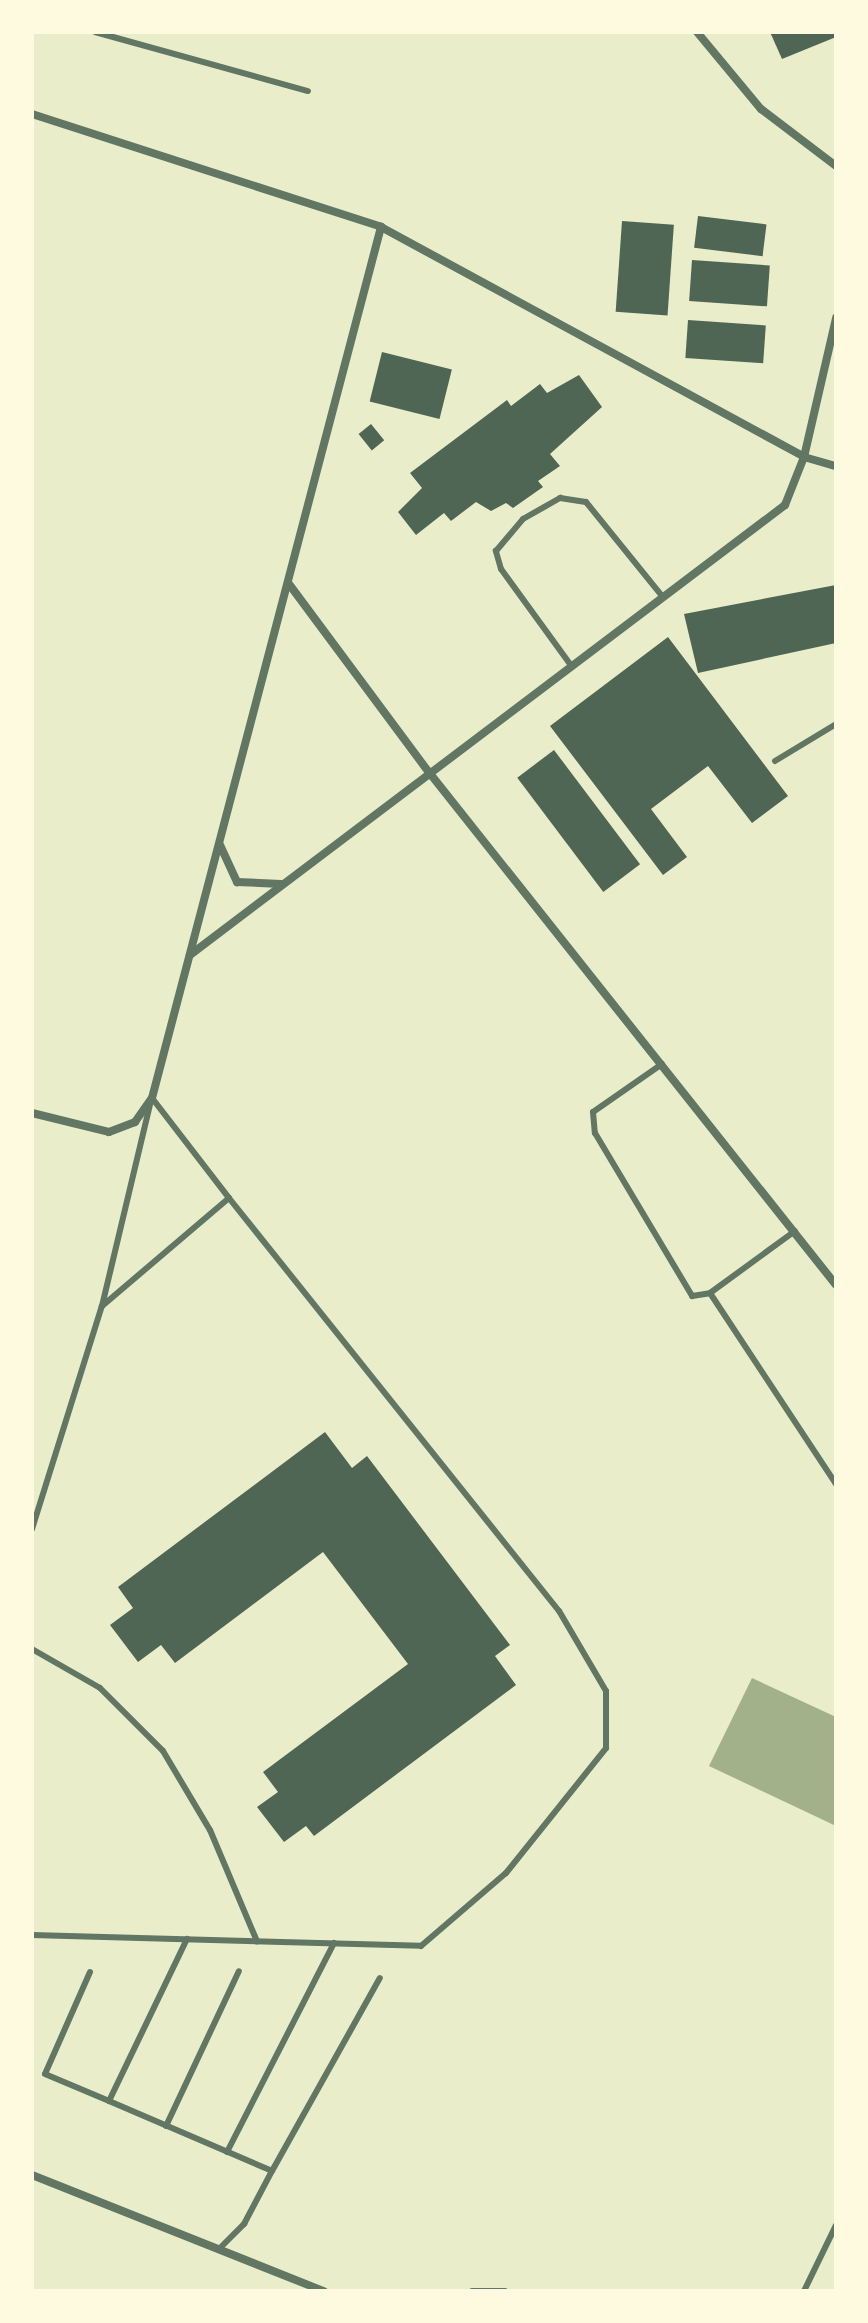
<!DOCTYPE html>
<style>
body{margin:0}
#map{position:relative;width:868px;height:2323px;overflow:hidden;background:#e9edc9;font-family:"Roboto Serif",serif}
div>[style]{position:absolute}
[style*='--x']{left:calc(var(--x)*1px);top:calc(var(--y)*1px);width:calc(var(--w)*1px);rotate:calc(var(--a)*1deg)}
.water>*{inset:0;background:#a3b18a}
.building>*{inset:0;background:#4f6655;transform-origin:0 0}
.service>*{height:6px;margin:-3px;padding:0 3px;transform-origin:3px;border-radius:3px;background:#617663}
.minor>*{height:8px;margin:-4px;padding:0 4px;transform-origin:4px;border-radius:4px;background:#617663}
span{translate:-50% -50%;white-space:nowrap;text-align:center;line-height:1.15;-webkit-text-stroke:8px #fefae0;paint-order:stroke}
.frame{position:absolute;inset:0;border:34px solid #fefae0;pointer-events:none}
</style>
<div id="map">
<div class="water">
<div style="clip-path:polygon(752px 1678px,836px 1717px,836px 1826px,709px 1766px)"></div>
</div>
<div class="building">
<div style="clip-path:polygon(770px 32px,836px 32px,836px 37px,782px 59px)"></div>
<div style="left:698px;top:216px;width:69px;height:32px;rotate:7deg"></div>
<div style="left:622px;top:221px;width:52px;height:91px;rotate:4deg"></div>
<div style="left:692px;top:260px;width:78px;height:41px;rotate:4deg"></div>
<div style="left:688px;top:320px;width:78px;height:38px;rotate:4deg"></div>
<div style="left:382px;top:352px;width:72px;height:51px;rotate:14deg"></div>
<div style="clip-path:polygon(579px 375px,602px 407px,550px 454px,560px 466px,538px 481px,543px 487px,513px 508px,506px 503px,491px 511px,476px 502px,451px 521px,444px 513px,416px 535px,398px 512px,422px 488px,410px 473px,507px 400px,511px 406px,540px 384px,547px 393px)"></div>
<div style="left:371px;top:424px;width:21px;height:16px;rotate:51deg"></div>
<div style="clip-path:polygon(836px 585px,836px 643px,698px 673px,684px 614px)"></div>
<div style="clip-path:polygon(668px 637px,788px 796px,752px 823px,708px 766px,651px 809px,687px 857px,663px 875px,550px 726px)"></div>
<div style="left:554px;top:750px;width:143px;height:46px;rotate:53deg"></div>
<div style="clip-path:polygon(325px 1432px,352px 1468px,367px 1456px,510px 1645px,495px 1656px,516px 1685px,314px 1836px,306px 1826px,284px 1842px,257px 1807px,278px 1792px,263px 1772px,408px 1664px,323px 1552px,175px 1663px,161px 1645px,138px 1662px,110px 1625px,133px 1608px,118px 1587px)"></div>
</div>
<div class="service">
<div style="--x:95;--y:32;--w:221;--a:15.5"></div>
<div style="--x:570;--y:664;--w:117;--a:-126"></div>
<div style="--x:501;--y:569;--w:19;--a:-106"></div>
<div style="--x:496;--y:551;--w:42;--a:-49.8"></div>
<div style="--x:523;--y:519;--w:43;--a:-29.6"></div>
<div style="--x:560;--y:498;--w:26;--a:9"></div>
<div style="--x:586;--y:502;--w:121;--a:51"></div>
<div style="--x:775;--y:761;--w:71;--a:-31.2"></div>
<div style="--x:662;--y:1064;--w:84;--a:145.2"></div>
<div style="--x:593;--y:1112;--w:21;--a:85"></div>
<div style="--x:595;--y:1133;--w:190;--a:59.2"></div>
<div style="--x:692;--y:1296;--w:18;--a:-9"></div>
<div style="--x:710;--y:1293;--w:105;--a:-36.1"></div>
<div style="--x:152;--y:1098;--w:126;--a:52.4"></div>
<div style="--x:710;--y:1293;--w:229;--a:56.6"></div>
<div style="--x:32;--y:1529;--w:234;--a:-72.6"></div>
<div style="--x:102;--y:1306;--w:211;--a:-76.6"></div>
<div style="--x:32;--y:1649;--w:78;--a:29.8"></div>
<div style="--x:100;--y:1688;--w:89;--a:45"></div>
<div style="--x:163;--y:1751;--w:92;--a:59.3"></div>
<div style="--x:210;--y:1830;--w:121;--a:67.1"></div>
<div style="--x:32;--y:1935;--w:389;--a:1.6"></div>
<div style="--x:421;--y:1946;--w:112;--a:-40.7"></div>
<div style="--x:506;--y:1873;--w:160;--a:-51.3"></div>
<div style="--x:606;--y:1748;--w:57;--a:-90"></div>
<div style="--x:606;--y:1691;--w:93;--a:-120.4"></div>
<div style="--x:559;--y:1611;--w:529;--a:-128.63"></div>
<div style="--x:229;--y:1198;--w:167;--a:139.6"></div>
<div style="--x:90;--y:1972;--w:111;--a:113.8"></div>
<div style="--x:45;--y:2074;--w:69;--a:22.9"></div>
<div style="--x:109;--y:2101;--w:180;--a:-64.3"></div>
<div style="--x:109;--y:2101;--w:177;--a:23.2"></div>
<div style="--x:272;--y:2171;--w:221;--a:-60.8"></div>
<div style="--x:166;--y:2126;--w:171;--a:-64.8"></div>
<div style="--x:227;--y:2152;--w:235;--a:-62.9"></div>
<div style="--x:221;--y:2247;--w:33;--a:-45"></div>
<div style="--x:244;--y:2224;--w:60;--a:-62.2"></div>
<div style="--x:472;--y:2291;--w:33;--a:0"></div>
<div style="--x:804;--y:2291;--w:73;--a:-64.1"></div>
</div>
<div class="minor">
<div style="--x:697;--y:32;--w:100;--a:50.3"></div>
<div style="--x:761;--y:109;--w:94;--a:37.2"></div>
<div style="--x:32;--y:114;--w:367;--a:17.9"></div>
<div style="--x:381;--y:227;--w:481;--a:28.5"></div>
<div style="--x:804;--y:457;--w:143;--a:-77"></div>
<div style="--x:289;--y:584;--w:233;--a:53.4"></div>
<div style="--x:428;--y:771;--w:656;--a:51.56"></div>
<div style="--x:220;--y:845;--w:41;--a:65.3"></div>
<div style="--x:237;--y:882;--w:44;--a:2.6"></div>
<div style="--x:190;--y:955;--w:746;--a:-37.1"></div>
<div style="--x:785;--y:505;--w:52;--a:-68.4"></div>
<div style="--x:804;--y:457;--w:33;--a:16"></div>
<div style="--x:32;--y:1113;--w:79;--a:13.9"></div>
<div style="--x:109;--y:1132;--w:28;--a:-21"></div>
<div style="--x:135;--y:1122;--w:29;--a:-55"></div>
<div style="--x:152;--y:1098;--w:901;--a:-75.27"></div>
<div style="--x:32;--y:2175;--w:314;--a:21.7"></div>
</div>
<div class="frame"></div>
</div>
